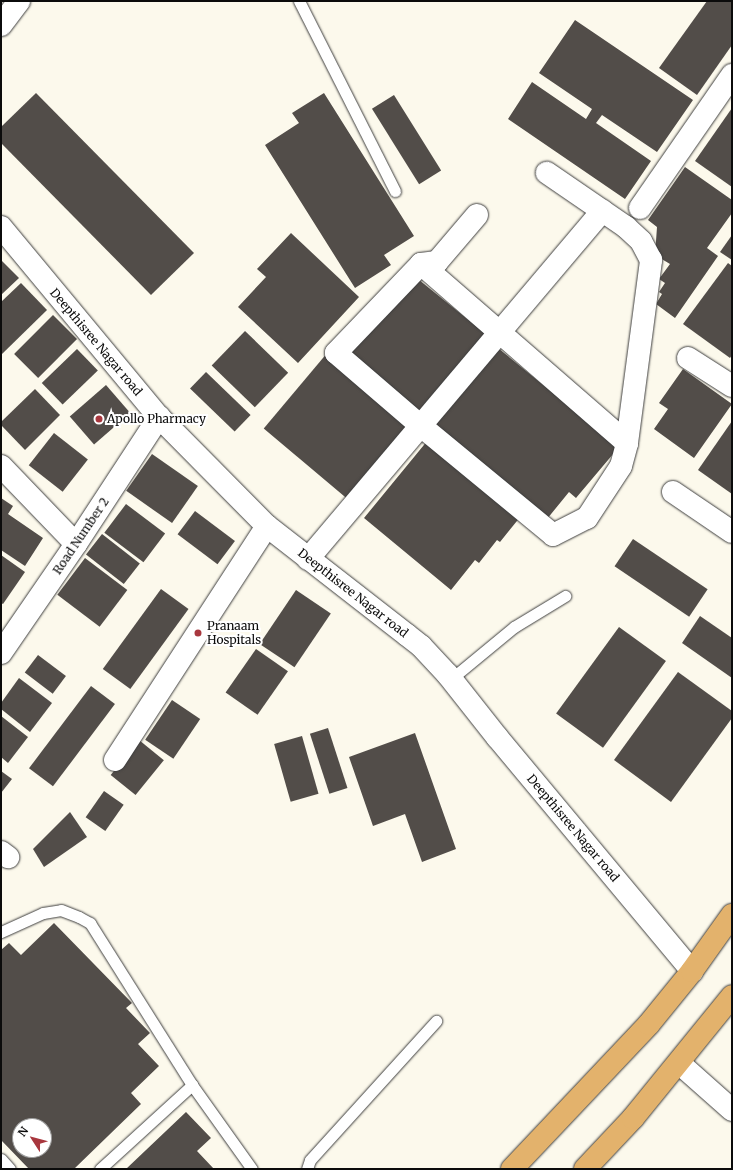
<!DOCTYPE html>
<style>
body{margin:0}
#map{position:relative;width:733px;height:1170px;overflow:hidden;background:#fcf9ec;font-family:Merriweather,serif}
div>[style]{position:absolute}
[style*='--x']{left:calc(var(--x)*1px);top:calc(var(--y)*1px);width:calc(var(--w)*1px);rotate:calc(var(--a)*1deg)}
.building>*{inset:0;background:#524d49;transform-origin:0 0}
.roads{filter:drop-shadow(0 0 1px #3e3e3e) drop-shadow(0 0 1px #3e3e3e)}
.service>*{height:11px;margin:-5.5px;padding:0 5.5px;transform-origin:5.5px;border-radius:5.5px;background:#fff}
.minor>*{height:22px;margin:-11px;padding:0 11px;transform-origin:11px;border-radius:11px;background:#fff}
.tertiary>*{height:22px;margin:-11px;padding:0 11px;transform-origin:11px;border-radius:11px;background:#fff}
.trunk>*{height:22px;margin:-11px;padding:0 11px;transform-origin:11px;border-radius:11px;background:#e3b26c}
.dots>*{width:11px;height:11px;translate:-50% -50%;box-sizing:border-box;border:2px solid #fff;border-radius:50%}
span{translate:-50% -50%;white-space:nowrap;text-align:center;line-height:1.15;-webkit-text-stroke:4px #fff;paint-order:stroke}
.street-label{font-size:12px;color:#0b0b0b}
.poi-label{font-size:12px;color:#0b0b0b}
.left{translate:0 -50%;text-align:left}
.frame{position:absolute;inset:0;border:2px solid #0b0b0b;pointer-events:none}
.north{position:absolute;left:12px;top:1118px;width:40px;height:40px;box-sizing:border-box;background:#fff;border:1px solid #9d9d9d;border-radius:50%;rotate:306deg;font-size:11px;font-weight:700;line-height:16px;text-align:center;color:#0b0b0b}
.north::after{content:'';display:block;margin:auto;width:14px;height:18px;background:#a8373e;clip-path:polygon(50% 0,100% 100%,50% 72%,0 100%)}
</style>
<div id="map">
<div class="building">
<div style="clip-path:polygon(707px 1px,732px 2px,732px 45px,697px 95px,659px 68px)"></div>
<div style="clip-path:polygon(575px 20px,693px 100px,657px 152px,602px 115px,596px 123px,651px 161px,625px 199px,508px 119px,532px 82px,586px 119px,592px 109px,539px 73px)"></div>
<div style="clip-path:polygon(36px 93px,194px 253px,151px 295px,1px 143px,1px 127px)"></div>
<div style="clip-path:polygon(324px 93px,414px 236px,384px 255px,391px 265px,355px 288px,265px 145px,299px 123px,292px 113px)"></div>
<div style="left:394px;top:95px;width:89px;height:26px;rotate:58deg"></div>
<div style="clip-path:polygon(732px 108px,732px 187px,695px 161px)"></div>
<div style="clip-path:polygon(685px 167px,732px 200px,732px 213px,707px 248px,718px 256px,675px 318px,656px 304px,662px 294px,659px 292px,665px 283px,659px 279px,670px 264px,655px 255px,657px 227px,648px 220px)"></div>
<div style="clip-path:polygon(291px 233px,359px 297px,298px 363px,238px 307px,266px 277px,257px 269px)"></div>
<div style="clip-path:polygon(732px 235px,732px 260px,720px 252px)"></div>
<div style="clip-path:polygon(1px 260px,19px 278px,1px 295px)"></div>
<div style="clip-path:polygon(728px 263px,732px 266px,732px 355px,730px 358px,683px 324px)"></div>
<div style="left:413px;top:275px;width:94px;height:102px;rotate:39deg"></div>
<div style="clip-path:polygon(21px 283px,47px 310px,1px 355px,1px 302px)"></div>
<div style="left:53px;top:315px;width:34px;height:55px;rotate:45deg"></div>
<div style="left:245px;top:331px;width:60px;height:48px;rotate:44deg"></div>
<div style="clip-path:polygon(498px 348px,619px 447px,576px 498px,569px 492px,547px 519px,434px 427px)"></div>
<div style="left:77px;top:349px;width:30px;height:49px;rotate:46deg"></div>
<div style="left:328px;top:352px;width:109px;height:100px;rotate:40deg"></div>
<div style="clip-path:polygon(683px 369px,732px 404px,694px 458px,654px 429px,668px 409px,659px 403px)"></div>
<div style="left:206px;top:372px;width:62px;height:23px;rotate:44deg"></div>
<div style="left:106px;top:385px;width:37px;height:48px;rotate:49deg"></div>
<div style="clip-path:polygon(35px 389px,60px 415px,25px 450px,1px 425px,1px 422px)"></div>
<div style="clip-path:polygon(732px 421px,732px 494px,698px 470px)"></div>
<div style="left:54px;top:433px;width:43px;height:41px;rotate:38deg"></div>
<div style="clip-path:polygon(428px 440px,521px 516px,500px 542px,497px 540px,479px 563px,475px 560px,451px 590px,364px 518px)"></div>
<div style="left:152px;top:454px;width:56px;height:45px;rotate:35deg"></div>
<div style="clip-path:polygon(1px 498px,13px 506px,8px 514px,43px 538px,25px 566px,1px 550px)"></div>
<div style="left:126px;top:504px;width:49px;height:36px;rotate:37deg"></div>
<div style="left:195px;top:511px;width:50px;height:29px;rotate:37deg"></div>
<div style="left:102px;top:534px;width:48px;height:26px;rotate:38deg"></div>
<div style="left:633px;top:539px;width:90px;height:33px;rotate:34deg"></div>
<div style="clip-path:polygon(1px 555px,25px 572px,3px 604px,1px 603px)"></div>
<div style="left:85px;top:558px;width:53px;height:46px;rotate:37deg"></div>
<div style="left:161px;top:589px;width:34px;height:99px;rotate:36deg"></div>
<div style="left:296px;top:590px;width:42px;height:65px;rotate:34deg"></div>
<div style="clip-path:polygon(700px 616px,732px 638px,732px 678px,682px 643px)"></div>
<div style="left:619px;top:627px;width:58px;height:107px;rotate:36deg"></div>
<div style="left:256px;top:649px;width:39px;height:53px;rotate:35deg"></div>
<div style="left:38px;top:655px;width:35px;height:22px;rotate:37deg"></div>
<div style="clip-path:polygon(678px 672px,732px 711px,732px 718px,671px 802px,614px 760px)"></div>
<div style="clip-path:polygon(19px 678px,52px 703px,30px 732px,1px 709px,1px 703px)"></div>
<div style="left:91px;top:686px;width:30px;height:103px;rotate:37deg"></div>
<div style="left:172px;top:700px;width:34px;height:48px;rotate:34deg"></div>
<div style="clip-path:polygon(1px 716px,28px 737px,8px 763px,1px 757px)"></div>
<div style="left:328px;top:728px;width:63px;height:19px;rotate:72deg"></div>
<div style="clip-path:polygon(415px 733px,456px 849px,422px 862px,405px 814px,373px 826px,349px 757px)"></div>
<div style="left:302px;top:736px;width:60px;height:29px;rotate:74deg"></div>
<div style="left:139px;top:740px;width:32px;height:45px;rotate:39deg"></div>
<div style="clip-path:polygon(1px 771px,12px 779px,1px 793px)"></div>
<div style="left:104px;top:791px;width:24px;height:32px;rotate:35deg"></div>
<div style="clip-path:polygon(70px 812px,87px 837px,44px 867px,33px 849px)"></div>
<div style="clip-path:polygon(evenodd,54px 923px,132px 1003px,126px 1008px,150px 1033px,138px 1044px,159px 1066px,131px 1093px,141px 1104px,74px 1169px,29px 1169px,1px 1140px,1px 950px,9px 943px,21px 955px,54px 923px,20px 1126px,44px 1126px,44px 1150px,20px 1150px,20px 1126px)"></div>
<div style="clip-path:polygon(186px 1112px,211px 1138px,197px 1151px,214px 1169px,126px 1169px)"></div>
</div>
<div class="roads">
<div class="service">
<div style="--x:299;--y:1;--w:213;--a:63.2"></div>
<div style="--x:451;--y:679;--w:82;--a:-39.5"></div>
<div style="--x:514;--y:627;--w:60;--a:-31.3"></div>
<div style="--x:1;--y:932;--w:46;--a:-24.3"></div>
<div style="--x:43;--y:913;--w:18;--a:-9"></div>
<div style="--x:61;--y:910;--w:19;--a:21"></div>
<div style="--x:79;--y:917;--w:13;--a:29"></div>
<div style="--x:90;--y:923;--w:191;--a:57.8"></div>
<div style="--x:192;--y:1085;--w:103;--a:54.5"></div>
<div style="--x:1;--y:1159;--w:13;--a:48"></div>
<div style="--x:100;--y:1169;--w:125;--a:-42.4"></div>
<div style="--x:307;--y:1169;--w:9;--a:-72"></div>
<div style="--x:310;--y:1160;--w:188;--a:-47.8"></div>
</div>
<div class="minor">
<div style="--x:1;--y:25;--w:30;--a:-53"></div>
<div style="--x:640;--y:208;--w:162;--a:-55.3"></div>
<div style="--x:477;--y:215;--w:62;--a:130.4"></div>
<div style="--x:437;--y:262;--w:16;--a:173"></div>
<div style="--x:421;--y:264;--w:123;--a:133.7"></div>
<div style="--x:336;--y:353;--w:112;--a:40.7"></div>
<div style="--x:421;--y:426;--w:171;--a:39.5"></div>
<div style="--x:553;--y:535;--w:38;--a:-27"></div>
<div style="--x:587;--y:518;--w:62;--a:-56.8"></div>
<div style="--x:621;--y:466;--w:24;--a:-75"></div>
<div style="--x:627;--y:443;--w:185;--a:-82.5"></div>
<div style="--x:651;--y:260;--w:21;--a:-118"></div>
<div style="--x:641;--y:241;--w:21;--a:-137"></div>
<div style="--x:626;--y:227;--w:96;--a:-145.6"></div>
<div style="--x:421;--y:264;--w:273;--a:41"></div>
<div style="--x:688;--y:358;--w:52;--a:32.5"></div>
<div style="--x:1;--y:466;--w:108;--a:46.1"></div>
<div style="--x:673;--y:492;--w:71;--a:34.1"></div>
<div style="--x:308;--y:559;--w:456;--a:-49.8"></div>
<div style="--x:1;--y:653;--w:132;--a:-55.5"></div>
<div style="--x:76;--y:544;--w:152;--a:-56.8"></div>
<div style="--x:115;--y:760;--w:279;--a:-57"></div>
<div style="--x:1;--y:852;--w:9;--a:36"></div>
<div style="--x:679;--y:1063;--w:71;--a:41.6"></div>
</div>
<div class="tertiary">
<div style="--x:1;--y:227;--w:247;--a:50.3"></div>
<div style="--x:159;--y:417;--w:153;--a:45.3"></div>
<div style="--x:267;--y:526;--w:177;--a:37.9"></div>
<div style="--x:407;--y:635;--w:18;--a:38"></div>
<div style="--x:421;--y:646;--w:40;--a:47"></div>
<div style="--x:448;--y:675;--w:79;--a:51.7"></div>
<div style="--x:497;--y:737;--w:305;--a:50.2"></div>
</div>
<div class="trunk">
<div style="--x:512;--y:1169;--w:199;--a:-46.6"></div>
<div style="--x:649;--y:1024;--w:68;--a:-50.9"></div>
<div style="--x:692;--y:971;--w:69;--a:-54.5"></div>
<div style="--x:585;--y:1169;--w:70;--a:-46.7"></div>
<div style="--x:633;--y:1118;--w:157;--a:-50.9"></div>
</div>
</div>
<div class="dots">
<div style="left:99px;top:419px;background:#a8373e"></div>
<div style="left:198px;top:633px;background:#a8373e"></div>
</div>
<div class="street-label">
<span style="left:96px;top:342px;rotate:50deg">Deepthisree Nagar road</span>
<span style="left:81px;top:536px;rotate:-56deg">Road Number 2</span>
<span style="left:353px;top:593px;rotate:38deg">Deepthisree Nagar road</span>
<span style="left:573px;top:828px;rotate:50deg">Deepthisree Nagar road</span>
</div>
<div class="poi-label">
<span class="left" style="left:107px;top:419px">Apollo Pharmacy</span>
<span class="left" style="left:207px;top:633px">Pranaam<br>Hospitals</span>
</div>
<div class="frame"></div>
<div class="north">N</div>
</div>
